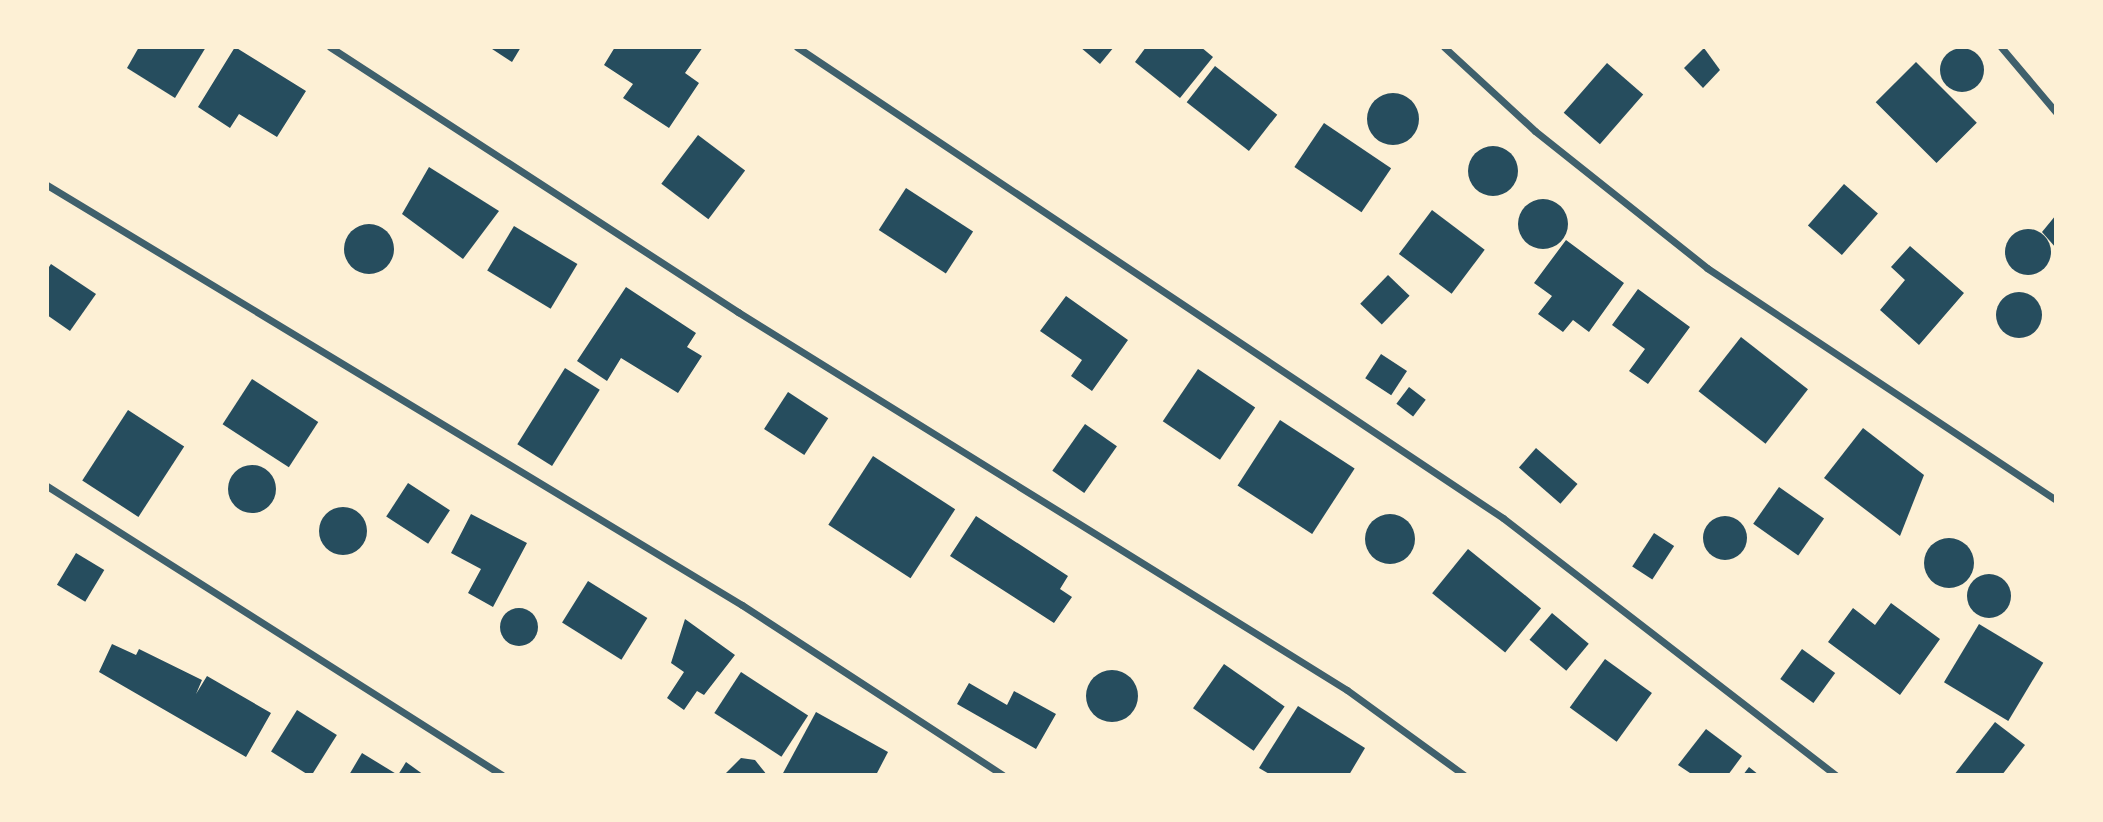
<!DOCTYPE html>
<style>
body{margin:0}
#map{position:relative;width:2103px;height:822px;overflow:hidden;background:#fdf0d5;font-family:Helvetica,sans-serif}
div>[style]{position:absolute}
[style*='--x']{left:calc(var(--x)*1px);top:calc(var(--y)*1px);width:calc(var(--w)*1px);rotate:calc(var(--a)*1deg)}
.building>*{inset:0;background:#264d5e;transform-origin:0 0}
.round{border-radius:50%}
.minor>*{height:7px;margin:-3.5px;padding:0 3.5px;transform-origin:3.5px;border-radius:3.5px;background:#3f606c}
span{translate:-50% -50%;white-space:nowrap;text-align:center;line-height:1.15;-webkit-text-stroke:5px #fdf0d5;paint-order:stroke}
.frame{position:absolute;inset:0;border:49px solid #fdf0d5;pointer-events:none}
</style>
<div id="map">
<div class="building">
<div style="clip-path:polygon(139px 47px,206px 47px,175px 98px,127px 68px)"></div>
<div style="clip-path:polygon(235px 47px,306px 91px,277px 137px,239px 114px,230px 128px,198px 107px)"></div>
<div style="clip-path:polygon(489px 47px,521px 47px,512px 62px)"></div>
<div style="clip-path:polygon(615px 47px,703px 47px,685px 73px,699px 83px,669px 128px,623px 98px,633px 84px,604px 65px)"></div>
<div style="clip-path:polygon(1080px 47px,1114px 47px,1100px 64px)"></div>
<div style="clip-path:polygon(1146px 47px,1201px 47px,1213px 57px,1180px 98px,1135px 62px)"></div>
<div style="clip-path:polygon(1704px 48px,1720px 70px,1703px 88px,1684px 68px)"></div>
<div class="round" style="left:1940px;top:48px;width:44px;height:44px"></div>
<div style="left:1916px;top:62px;width:86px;height:57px;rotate:45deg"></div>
<div style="left:1607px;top:63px;width:48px;height:66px;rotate:41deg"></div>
<div style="left:1215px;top:66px;width:79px;height:46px;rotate:38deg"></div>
<div class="round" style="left:1367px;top:93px;width:52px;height:52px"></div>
<div style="left:1324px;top:123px;width:81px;height:53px;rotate:34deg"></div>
<div style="left:698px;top:135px;width:59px;height:61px;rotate:37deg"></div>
<div class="round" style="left:1468px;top:146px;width:50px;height:50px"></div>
<div style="clip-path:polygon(429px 167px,499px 211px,463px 259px,402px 214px)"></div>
<div style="left:1844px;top:184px;width:45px;height:55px;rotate:41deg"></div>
<div style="left:906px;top:188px;width:80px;height:50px;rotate:33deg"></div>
<div class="round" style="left:1518px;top:199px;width:50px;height:50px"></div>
<div style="left:1432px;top:210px;width:66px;height:55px;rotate:37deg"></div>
<div style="clip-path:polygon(2056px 215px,2056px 248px,2042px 232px)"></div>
<div class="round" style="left:344px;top:224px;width:50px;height:50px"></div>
<div style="left:514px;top:226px;width:74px;height:52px;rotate:31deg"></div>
<div class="round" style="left:2005px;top:229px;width:46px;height:46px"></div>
<div style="clip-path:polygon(1566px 240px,1624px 283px,1589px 332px,1573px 320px,1563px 332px,1538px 314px,1552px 296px,1534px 283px)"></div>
<div style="clip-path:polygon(1910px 246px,1964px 293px,1919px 345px,1880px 310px,1905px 280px,1891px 267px)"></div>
<div style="clip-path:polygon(51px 264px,96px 294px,70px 331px,47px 315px,47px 270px)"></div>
<div style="left:1388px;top:275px;width:30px;height:40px;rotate:44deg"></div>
<div style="clip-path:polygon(626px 287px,696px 333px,687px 347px,702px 356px,678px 393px,621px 358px,607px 381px,577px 361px)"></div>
<div style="clip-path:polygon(1638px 289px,1690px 327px,1648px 384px,1629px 371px,1645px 349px,1612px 325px)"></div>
<div class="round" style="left:1996px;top:292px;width:46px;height:46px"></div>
<div style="clip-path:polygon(1066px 296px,1128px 340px,1092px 391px,1071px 376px,1082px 360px,1040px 331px)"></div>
<div style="left:1741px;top:337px;width:85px;height:69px;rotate:38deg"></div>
<div style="left:1381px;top:354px;width:31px;height:29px;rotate:33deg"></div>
<div style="left:565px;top:368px;width:41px;height:90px;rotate:32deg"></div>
<div style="left:1198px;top:369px;width:69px;height:63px;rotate:34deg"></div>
<div style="left:252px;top:379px;width:79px;height:54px;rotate:33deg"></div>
<div style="left:1409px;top:387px;width:21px;height:21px;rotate:37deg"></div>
<div style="left:788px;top:392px;width:48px;height:44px;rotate:33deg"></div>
<div style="left:128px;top:410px;width:67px;height:84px;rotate:33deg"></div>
<div style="left:1280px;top:420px;width:89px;height:78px;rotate:33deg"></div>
<div style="left:1085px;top:424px;width:39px;height:57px;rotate:35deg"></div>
<div style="clip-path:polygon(1863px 428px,1924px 475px,1900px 536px,1824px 478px)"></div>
<div style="left:1536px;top:448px;width:55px;height:26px;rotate:41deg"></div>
<div style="left:873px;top:456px;width:98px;height:82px;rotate:33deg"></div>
<div class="round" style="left:228px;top:465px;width:48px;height:48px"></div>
<div style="left:408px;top:483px;width:50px;height:40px;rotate:33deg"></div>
<div style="left:1779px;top:487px;width:55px;height:45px;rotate:35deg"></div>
<div class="round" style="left:319px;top:507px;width:48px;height:48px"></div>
<div style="clip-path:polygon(471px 514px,527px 543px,493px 607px,468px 593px,481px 569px,451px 553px)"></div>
<div class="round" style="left:1365px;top:514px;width:50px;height:50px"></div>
<div style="clip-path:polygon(976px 516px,1068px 576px,1060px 589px,1072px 597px,1054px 623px,950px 556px)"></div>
<div class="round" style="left:1703px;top:516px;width:44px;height:44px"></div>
<div style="left:1654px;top:533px;width:24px;height:40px;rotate:33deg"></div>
<div class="round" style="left:1924px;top:538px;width:50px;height:50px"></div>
<div style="left:1468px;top:549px;width:94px;height:57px;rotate:39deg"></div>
<div style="left:76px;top:553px;width:33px;height:37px;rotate:31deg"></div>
<div class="round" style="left:1967px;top:574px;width:44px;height:44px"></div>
<div style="left:588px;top:581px;width:70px;height:49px;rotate:32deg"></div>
<div style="clip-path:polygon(1891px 603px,1940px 639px,1900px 695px,1828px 642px,1853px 608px,1875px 625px)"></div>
<div class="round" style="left:500px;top:608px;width:38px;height:38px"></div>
<div style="left:1552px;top:613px;width:48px;height:35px;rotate:40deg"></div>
<div style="clip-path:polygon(685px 619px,735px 655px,704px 695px,697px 691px,684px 710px,667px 698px,684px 672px,671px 663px)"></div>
<div style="left:1979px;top:624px;width:75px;height:68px;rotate:31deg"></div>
<div style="clip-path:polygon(112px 644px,136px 655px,139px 649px,202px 680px,196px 694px,207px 676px,271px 713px,246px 757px,99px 672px)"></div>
<div style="left:1802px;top:649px;width:41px;height:37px;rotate:36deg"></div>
<div style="left:1605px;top:659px;width:58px;height:60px;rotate:36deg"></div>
<div style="left:1224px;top:664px;width:74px;height:54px;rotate:35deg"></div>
<div class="round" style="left:1086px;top:670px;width:52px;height:52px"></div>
<div style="left:741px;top:672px;width:80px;height:49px;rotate:33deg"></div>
<div style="clip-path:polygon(969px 683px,1007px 705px,1014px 691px,1056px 714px,1036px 749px,957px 704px)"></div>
<div style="clip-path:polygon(1298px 706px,1365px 748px,1349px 775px,1271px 775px,1259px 768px)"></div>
<div style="left:297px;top:710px;width:47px;height:49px;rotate:32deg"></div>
<div style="clip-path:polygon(816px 712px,888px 752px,876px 775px,782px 775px)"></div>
<div style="clip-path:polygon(1995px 722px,2025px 745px,2002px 775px,1954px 775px)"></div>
<div style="clip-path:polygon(1706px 729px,1742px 756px,1728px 775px,1693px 775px,1678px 765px)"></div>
<div style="clip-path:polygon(362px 753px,398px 775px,349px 775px)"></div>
<div style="clip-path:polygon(741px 758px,755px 760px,767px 775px,724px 775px)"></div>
<div style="clip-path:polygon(406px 762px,424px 775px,398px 775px)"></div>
<div style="clip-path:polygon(1749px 767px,1759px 775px,1743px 775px)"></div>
</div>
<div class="minor">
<div style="--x:330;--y:47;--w:487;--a:33"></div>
<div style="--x:738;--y:312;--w:717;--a:31.83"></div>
<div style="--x:1347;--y:690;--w:145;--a:36"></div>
<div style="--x:797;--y:47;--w:849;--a:33.71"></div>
<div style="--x:1503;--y:518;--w:421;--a:37.7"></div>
<div style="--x:1444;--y:47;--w:124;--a:42.7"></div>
<div style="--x:1535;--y:131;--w:220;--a:38.5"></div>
<div style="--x:1707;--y:268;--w:419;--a:33.6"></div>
<div style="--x:2001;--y:47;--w:85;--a:49.8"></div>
<div style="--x:47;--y:185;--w:812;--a:31.15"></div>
<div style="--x:742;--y:605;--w:311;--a:33.1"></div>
<div style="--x:47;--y:486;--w:539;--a:32.42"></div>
</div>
<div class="frame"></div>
</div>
